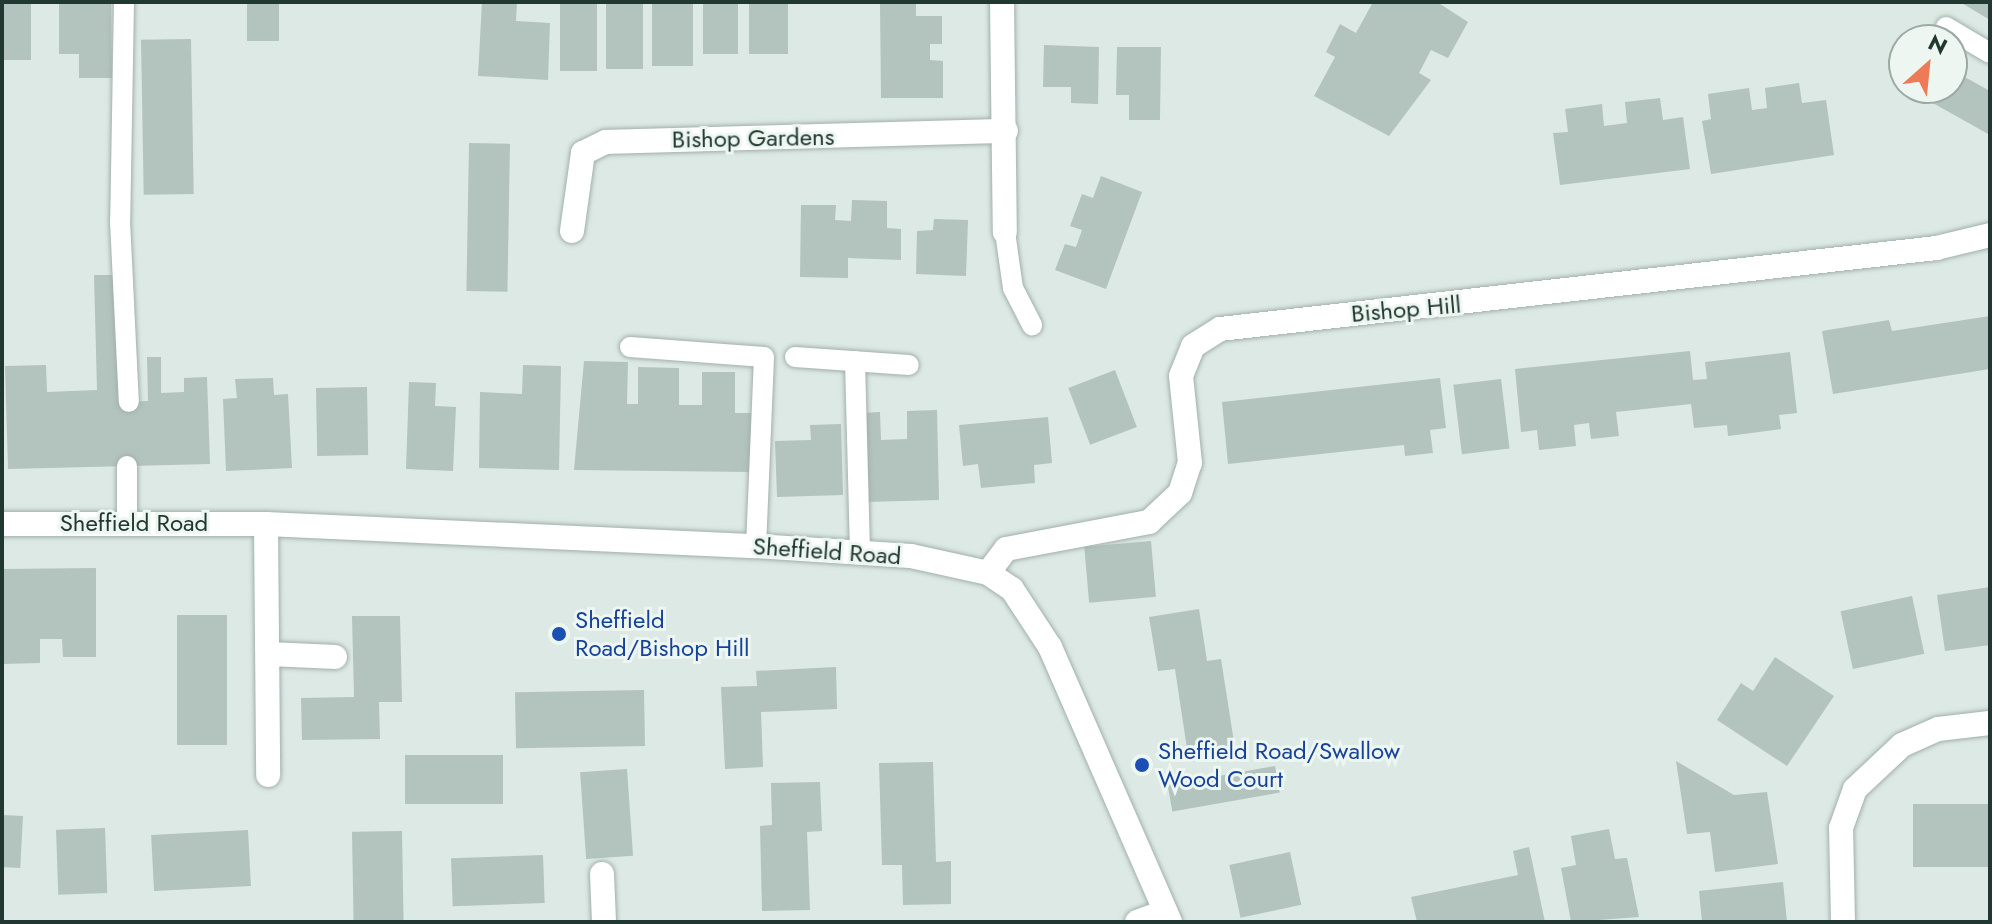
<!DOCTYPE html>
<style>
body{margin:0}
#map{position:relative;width:1992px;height:924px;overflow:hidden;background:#dde9e4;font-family:Jost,sans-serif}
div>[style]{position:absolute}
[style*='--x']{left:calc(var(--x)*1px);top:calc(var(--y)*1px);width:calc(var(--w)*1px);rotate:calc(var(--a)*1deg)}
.building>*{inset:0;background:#b3c3bd;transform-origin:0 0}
.roads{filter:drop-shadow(0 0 2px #a1b0ab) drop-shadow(0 0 2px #a1b0ab)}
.service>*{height:20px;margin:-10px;padding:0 10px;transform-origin:10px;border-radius:10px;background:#fff}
.minor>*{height:24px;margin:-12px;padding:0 12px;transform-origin:12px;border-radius:12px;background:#fff}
.secondary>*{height:24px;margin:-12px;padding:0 12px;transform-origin:12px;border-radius:12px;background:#fff}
.dots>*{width:22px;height:22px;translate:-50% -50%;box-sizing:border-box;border:4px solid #eef6f2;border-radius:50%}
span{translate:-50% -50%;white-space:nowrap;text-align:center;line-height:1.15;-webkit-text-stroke:6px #eef6f2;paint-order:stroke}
.street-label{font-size:24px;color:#203831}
.transit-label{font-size:24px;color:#164399}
.left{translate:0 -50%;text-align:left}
.frame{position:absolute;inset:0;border:4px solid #203831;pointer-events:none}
.north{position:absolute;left:1888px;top:24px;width:80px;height:80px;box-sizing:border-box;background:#eef6f2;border:2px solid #9caaa5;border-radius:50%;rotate:27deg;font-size:22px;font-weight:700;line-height:32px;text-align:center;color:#203831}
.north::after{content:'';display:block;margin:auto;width:28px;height:36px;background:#ed7b57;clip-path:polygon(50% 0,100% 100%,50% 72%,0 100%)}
</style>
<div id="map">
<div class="building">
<div style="left:2px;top:2px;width:29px;height:58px"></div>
<div style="clip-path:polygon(59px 2px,111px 2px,112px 78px,79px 78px,79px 54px,59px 54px)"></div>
<div style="left:247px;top:2px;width:32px;height:39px"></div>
<div style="clip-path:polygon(482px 2px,517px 2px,516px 21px,550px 23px,548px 80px,478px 76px)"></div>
<div style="left:560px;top:2px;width:37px;height:69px"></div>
<div style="left:606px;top:2px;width:37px;height:67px"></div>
<div style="left:652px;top:2px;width:41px;height:64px"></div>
<div style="left:703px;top:2px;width:35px;height:52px"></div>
<div style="left:749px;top:2px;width:39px;height:52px"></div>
<div style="clip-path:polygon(880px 2px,916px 2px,916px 16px,942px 16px,942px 44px,930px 44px,930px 60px,943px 61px,943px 98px,881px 98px)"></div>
<div style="clip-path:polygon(1373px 2px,1437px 2px,1468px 22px,1448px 58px,1431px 50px,1419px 73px,1431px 80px,1389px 136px,1314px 96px,1335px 57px,1326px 52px,1340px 24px,1356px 33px)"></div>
<div style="clip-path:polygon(1960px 2px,1990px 2px,1990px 20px)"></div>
<div style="left:191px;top:39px;width:155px;height:50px;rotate:89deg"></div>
<div style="clip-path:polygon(1044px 45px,1099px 47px,1098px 104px,1071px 103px,1071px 87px,1043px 87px)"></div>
<div style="clip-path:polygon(1117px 47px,1161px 47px,1160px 120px,1129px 120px,1129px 95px,1116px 95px)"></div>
<div style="clip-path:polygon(1952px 70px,1990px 91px,1990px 135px,1906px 88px,1952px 88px)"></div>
<div style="clip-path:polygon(1799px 83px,1802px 103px,1826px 100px,1834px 155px,1711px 174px,1702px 121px,1711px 119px,1708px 94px,1749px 88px,1752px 110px,1767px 108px,1765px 88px)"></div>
<div style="clip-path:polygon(1660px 98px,1663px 120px,1683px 117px,1690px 169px,1560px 185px,1553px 133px,1568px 132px,1565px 109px,1602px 104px,1604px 126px,1627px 123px,1625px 102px)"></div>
<div style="left:469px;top:143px;width:41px;height:148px;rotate:1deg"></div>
<div style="clip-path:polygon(1101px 176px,1142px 192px,1106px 289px,1055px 270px,1065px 244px,1076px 247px,1082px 230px,1070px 226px,1082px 194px,1093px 198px)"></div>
<div style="clip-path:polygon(852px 200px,887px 201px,887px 228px,901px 229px,901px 260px,848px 258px,848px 278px,800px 277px,801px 205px,836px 205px,835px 220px,851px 221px)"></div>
<div style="clip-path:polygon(934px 219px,968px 220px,966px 276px,916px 274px,917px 231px,933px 230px)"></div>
<div style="clip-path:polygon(94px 275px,120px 275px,124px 402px,148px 401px,147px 357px,161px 357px,161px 393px,184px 392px,184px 378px,207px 377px,210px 464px,8px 469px,5px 366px,46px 365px,47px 392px,97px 390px)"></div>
<div style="clip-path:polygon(1990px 316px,1990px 369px,1833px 394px,1822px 331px,1889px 320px,1892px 331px)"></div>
<div style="clip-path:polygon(1690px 351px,1693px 380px,1707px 379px,1705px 362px,1790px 352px,1797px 413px,1779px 415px,1781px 429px,1728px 436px,1727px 425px,1694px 428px,1691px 404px,1616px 412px,1619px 436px,1591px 439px,1589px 423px,1574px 425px,1576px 446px,1539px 450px,1537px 430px,1521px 432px,1515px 369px)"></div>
<div style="clip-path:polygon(584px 361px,628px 362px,627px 404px,638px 404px,638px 367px,679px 368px,679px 405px,702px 405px,702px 372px,735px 372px,735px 413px,753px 413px,752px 472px,574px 470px)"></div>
<div style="clip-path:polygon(523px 365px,561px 366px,559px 470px,479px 468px,480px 392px,522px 394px)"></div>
<div style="left:1115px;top:370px;width:61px;height:50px;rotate:69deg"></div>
<div style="clip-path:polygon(273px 378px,274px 395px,288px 394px,292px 468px,226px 471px,223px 399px,237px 398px,235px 379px)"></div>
<div style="clip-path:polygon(1440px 378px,1446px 428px,1430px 430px,1433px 453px,1405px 456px,1404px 445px,1228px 464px,1222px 402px)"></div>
<div style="left:1501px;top:379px;width:70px;height:48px;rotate:83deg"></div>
<div style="clip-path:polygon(409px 382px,436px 383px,435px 406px,456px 407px,453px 471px,406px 469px)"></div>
<div style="left:367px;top:387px;width:68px;height:51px;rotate:89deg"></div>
<div style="clip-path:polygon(937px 410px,939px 500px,866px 502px,863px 413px,880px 412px,881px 440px,907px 439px,907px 411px)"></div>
<div style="clip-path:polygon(1048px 417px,1052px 463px,1034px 465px,1035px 483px,981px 488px,978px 464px,963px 466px,959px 425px)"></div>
<div style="clip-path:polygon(841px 424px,843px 495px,777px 497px,775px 441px,811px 440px,810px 425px)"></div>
<div style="left:1151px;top:541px;width:56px;height:67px;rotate:85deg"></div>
<div style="clip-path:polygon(96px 568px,96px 657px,63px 657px,62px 639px,40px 639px,40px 663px,2px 664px,2px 569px)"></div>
<div style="clip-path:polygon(1990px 587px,1990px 645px,1945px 651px,1937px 595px)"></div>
<div style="left:1912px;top:596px;width:59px;height:73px;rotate:78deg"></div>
<div style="clip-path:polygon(1199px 609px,1207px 661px,1221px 659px,1236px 755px,1189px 762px,1175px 669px,1158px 671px,1149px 617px)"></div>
<div style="left:177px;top:615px;width:50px;height:130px"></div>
<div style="clip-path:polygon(352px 616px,400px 616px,402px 702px,379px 702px,380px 739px,302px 740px,301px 698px,354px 697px)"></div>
<div style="clip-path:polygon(1775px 657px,1834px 696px,1787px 766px,1717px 720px,1741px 683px,1753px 691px)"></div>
<div style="clip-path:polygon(836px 667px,837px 709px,761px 712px,763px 767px,725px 769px,721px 687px,757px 686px,756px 671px)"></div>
<div style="left:644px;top:690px;width:56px;height:129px;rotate:89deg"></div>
<div style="left:405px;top:755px;width:98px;height:49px"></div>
<div style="clip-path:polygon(1676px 761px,1734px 795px,1767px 792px,1778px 864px,1715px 872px,1710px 832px,1687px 834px)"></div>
<div style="clip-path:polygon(933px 762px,936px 862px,951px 861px,951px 904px,903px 905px,902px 865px,882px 865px,879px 763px)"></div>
<div style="left:1275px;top:766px;width:27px;height:109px;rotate:80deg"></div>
<div style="left:627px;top:769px;width:87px;height:47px;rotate:86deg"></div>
<div style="clip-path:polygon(820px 782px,822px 831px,807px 832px,810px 910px,762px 911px,760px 826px,772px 825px,771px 783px)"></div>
<div style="left:1990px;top:804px;width:63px;height:77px;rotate:90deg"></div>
<div style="left:2px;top:815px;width:21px;height:52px;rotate:3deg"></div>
<div style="left:105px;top:828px;width:65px;height:49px;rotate:88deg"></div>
<div style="clip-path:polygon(1609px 829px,1615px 859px,1627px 858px,1639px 917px,1571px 922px,1561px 868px,1576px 865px,1571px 836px)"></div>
<div style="left:248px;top:830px;width:56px;height:97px;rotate:87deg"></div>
<div style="left:402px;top:831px;width:90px;height:50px;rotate:89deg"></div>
<div style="clip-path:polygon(1529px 847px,1545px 922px,1417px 922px,1411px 897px,1518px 875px,1513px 851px)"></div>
<div style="left:1290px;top:852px;width:54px;height:62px;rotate:78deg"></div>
<div style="left:543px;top:855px;width:48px;height:92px;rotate:88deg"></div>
<div style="clip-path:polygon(1783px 882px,1787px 922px,1702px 922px,1699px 891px)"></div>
</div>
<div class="roads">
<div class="service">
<div style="--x:124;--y:2;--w:219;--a:91"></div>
<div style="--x:120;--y:221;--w:181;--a:87.2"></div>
<div style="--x:1946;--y:27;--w:51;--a:30.6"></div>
<div style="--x:1005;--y:232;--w:57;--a:81.9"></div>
<div style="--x:1013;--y:288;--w:42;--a:62.8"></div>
<div style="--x:630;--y:347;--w:134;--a:4.3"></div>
<div style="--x:764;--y:357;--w:189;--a:92.4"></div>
<div style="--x:795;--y:357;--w:114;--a:4"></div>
<div style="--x:855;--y:361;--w:190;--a:88.5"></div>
<div style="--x:127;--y:521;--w:55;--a:-90"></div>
</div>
<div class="minor">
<div style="--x:1002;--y:2;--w:230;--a:89.3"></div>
<div style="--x:572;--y:231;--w:79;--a:-82"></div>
<div style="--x:583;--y:153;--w:25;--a:-26"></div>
<div style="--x:606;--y:142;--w:400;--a:-1.6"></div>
<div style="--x:266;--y:524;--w:251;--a:89.5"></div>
<div style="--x:988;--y:573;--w:30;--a:-53"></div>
<div style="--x:1006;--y:549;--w:146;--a:-10.7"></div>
<div style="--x:1149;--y:522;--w:42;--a:-43.1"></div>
<div style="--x:1180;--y:493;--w:32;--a:-72"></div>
<div style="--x:1190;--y:463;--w:87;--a:-95.9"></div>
<div style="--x:1181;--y:376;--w:32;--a:-68"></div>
<div style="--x:1193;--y:346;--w:32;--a:-32"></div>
<div style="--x:1220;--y:329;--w:721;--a:-6.45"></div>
<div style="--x:1936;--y:248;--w:56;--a:-13.5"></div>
<div style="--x:270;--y:654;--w:65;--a:2.6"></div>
<div style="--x:602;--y:874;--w:48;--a:87.6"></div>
<div style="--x:1137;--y:922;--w:30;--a:-20"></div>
<div style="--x:1843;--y:922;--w:94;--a:-91.2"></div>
<div style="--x:1841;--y:828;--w:41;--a:-70.3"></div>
<div style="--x:1855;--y:789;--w:64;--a:-43.1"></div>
<div style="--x:1902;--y:745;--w:39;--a:-24"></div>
<div style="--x:1938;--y:729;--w:52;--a:-6.6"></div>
</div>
<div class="secondary">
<div style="--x:2;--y:524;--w:264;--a:0"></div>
<div style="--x:266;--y:524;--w:490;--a:2.6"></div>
<div style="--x:756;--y:546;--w:155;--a:3.7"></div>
<div style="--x:911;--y:556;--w:79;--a:12.4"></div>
<div style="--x:988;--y:573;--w:29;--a:34"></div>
<div style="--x:1012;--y:589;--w:69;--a:56.8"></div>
<div style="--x:1050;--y:647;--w:300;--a:66.4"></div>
</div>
</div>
<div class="dots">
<div style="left:559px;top:634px;background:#1a4fb4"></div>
<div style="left:1142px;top:765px;background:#1a4fb4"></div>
</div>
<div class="street-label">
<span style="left:753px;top:138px;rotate:-1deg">Bishop Gardens</span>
<span style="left:1406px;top:309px;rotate:-5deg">Bishop Hill</span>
<span style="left:134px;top:523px">Sheffield Road</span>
<span style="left:827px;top:551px;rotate:4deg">Sheffield Road</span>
</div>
<div class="transit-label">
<span class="left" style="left:575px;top:634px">Sheffield<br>Road/Bishop Hill</span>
<span class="left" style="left:1158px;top:765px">Sheffield Road/Swallow<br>Wood Court</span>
</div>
<div class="frame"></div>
<div class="north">N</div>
</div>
